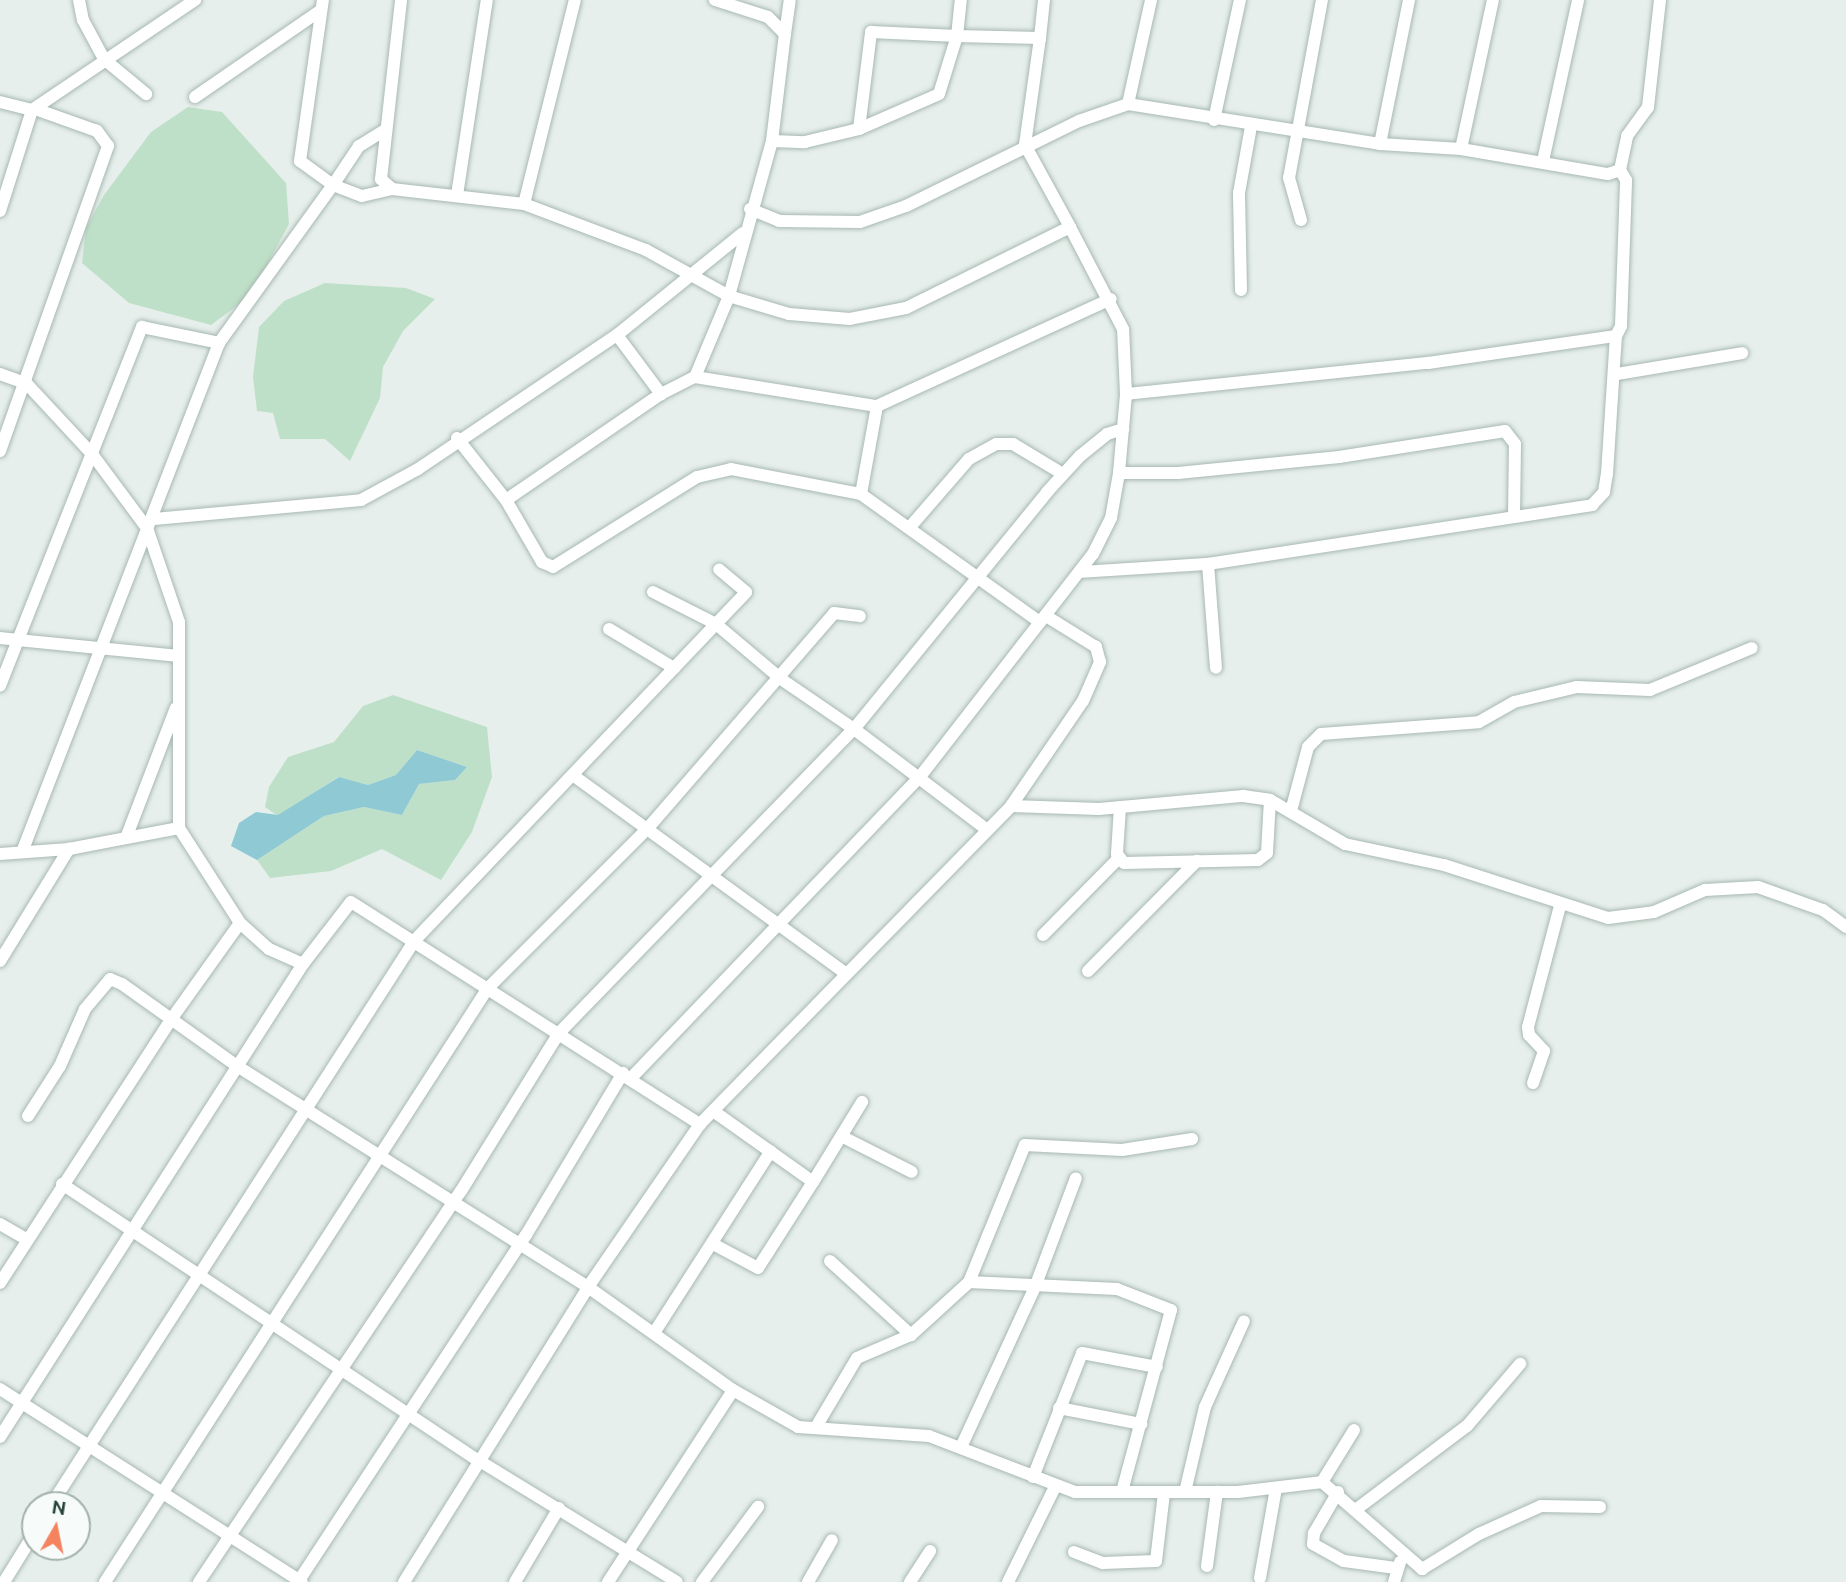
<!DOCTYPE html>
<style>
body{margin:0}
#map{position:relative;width:1846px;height:1582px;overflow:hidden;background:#e6efeb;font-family:Ubuntu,sans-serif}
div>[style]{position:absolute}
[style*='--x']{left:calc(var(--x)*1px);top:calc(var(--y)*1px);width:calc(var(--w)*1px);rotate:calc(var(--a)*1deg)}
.green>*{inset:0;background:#bfe0c8}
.water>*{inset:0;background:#8ec9d4}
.roads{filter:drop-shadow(0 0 2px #a8b8b2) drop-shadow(0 0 2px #a8b8b2)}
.minor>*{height:12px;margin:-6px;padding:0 6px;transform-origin:6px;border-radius:6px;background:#fff}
span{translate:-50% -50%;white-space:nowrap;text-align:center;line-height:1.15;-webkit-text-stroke:5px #f7fbf9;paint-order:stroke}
.north{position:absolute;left:21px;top:1491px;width:70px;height:70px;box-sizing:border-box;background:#f7fbf9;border:2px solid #a3b1ad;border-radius:50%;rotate:9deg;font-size:19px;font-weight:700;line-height:28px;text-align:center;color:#24423a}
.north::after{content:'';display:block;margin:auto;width:24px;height:32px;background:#f4845f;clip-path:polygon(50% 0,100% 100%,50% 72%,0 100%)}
</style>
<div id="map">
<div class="green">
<div style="clip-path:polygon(188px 107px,222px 112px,286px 183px,289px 224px,250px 296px,211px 325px,129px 303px,82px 263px,86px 228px,104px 195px,151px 132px)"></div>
<div style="clip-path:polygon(325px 283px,406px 288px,435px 299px,403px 331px,383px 367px,380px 398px,350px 461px,325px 439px,280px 439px,273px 413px,257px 411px,253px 377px,259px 327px,284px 301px)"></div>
<div style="clip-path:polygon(393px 695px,487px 727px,492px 777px,472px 832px,441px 880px,382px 849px,331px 871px,270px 878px,257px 860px,324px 816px,364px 807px,402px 815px,419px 784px,455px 780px,467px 767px,417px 750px,396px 775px,368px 785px,338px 777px,278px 816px,265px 807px,269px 787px,288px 757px,334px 742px,363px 706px)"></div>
</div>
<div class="water">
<div style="clip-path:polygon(417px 750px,467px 767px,455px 780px,419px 784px,402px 815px,364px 807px,324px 816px,257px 860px,231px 846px,239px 823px,256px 812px,278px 815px,339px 777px,368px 785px,396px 775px)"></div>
</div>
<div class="roads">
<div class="minor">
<div style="--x:79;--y:0;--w:20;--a:79"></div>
<div style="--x:83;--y:20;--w:44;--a:61.7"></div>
<div style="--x:104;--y:59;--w:55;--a:39.8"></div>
<div style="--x:785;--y:34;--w:34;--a:-82"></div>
<div style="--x:1040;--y:38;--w:38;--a:-84"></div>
<div style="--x:195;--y:97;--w:153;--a:-34.6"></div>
<div style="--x:0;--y:102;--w:33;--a:14"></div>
<div style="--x:32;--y:110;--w:197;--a:-34"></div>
<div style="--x:1128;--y:104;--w:107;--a:-77.5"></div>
<div style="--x:1214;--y:120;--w:123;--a:-77.8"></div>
<div style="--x:859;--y:129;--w:98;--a:-82.9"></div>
<div style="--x:871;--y:32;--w:86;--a:2.7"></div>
<div style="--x:957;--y:36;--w:36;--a:-84"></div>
<div style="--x:385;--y:130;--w:31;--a:148"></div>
<div style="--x:359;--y:146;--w:47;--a:123.7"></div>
<div style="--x:333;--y:185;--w:31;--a:21"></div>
<div style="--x:362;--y:196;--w:31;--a:-13"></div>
<div style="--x:772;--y:141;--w:33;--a:2"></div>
<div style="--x:805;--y:142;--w:56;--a:-13.5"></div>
<div style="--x:859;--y:129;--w:87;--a:-23.6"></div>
<div style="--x:939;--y:94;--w:61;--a:-72.8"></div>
<div style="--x:957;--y:36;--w:83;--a:1.4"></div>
<div style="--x:1040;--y:38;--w:108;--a:98"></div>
<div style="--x:1025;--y:145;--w:94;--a:61.2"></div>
<div style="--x:1380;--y:144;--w:147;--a:-78.6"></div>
<div style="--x:1461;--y:149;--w:149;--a:9.7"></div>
<div style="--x:1608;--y:174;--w:13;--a:-18"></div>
<div style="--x:1620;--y:170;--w:35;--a:-78"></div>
<div style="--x:1627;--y:136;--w:36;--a:-54"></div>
<div style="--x:1648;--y:107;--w:108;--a:-83.6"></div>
<div style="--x:1543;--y:161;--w:165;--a:-77.7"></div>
<div style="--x:457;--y:195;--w:197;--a:-81.3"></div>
<div style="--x:524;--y:204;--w:210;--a:-76"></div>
<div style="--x:750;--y:209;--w:31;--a:22"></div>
<div style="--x:779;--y:221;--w:81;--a:0.7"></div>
<div style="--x:860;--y:222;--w:49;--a:-19.2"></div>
<div style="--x:906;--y:206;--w:193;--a:-26.2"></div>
<div style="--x:1079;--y:121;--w:52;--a:-19.1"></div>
<div style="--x:1128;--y:104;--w:255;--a:9"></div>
<div style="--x:1380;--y:144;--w:81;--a:3.5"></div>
<div style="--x:1461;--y:149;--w:152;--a:-77.9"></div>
<div style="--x:0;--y:211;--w:106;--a:-72.4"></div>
<div style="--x:1301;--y:220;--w:44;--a:-105.9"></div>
<div style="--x:1289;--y:178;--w:181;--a:-79.5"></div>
<div style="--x:1241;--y:290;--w:97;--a:-91.2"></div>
<div style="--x:1239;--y:193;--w:68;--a:-79.8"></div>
<div style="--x:617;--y:335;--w:74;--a:53.3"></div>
<div style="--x:661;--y:394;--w:38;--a:-27"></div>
<div style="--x:695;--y:377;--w:184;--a:9.1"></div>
<div style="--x:877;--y:406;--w:257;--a:-24.6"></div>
<div style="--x:0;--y:374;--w:29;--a:20"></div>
<div style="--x:27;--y:384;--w:96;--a:47.1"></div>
<div style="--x:92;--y:454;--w:92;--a:53.4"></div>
<div style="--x:147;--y:528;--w:99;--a:71.2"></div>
<div style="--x:179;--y:622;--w:206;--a:90"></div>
<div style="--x:179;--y:828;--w:113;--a:57.3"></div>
<div style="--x:240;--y:923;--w:39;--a:42"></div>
<div style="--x:269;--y:949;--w:37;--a:24"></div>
<div style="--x:303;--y:964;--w:78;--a:-52.3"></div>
<div style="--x:351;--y:902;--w:414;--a:32.5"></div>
<div style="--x:1617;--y:374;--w:127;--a:-9.5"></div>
<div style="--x:695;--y:377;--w:88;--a:-67.2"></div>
<div style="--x:729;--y:296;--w:161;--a:-74.5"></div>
<div style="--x:772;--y:141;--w:108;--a:-83.1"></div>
<div style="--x:785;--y:34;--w:24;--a:-135"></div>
<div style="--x:768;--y:17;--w:56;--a:-162.2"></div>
<div style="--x:1126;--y:394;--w:304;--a:-5.9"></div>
<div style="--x:1428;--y:363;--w:190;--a:-8.2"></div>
<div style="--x:1616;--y:336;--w:11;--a:-63"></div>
<div style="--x:1621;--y:326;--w:146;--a:-88"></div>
<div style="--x:1626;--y:180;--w:12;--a:-121"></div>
<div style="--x:457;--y:438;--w:79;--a:51.7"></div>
<div style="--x:506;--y:500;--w:72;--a:59.9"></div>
<div style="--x:542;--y:562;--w:12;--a:24"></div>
<div style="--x:553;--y:567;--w:170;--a:-32"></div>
<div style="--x:697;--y:477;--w:35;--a:-13"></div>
<div style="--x:731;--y:469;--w:132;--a:10.9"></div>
<div style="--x:861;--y:494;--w:220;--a:35.6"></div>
<div style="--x:0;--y:451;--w:324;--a:-70.5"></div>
<div style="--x:108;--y:146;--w:19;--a:-126"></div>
<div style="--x:97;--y:131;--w:66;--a:-160.5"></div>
<div style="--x:1119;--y:473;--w:59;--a:0"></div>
<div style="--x:1178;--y:473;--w:162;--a:-5.7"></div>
<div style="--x:1339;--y:457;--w:168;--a:-8.9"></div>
<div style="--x:1505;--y:431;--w:16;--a:52"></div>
<div style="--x:1515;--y:444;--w:73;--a:90.8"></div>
<div style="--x:861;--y:494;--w:89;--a:-79.7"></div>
<div style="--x:506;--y:500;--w:188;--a:-34.4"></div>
<div style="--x:154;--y:519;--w:208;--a:-5.2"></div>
<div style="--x:361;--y:500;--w:65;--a:-28.5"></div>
<div style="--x:418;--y:469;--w:240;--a:-34"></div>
<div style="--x:617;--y:335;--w:162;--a:-39"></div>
<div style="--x:910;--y:527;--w:90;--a:-49.1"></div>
<div style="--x:969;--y:459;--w:31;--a:-29"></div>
<div style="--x:996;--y:444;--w:17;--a:0"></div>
<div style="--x:1013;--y:444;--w:58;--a:31"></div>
<div style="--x:1208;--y:564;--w:389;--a:-8.7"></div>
<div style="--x:1592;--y:505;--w:18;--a:-47"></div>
<div style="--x:1604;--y:492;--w:18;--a:-81"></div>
<div style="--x:1607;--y:474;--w:138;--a:-86.3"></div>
<div style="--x:1080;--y:572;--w:128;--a:-3.6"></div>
<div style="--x:1208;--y:564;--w:104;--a:85.6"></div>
<div style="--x:653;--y:592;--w:71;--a:26.9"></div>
<div style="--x:716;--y:624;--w:85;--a:40.2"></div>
<div style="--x:781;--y:679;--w:88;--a:34.4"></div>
<div style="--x:854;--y:729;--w:306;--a:-50.8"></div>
<div style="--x:1047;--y:492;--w:49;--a:-47.5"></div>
<div style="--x:1080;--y:456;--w:35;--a:-39"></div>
<div style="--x:1107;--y:434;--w:17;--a:-17"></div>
<div style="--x:609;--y:629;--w:76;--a:31"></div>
<div style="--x:0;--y:638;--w:18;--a:6"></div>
<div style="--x:18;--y:640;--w:49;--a:111.4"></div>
<div style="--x:179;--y:656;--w:162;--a:-174.3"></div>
<div style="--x:18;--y:640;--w:337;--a:-68.4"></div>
<div style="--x:142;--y:327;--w:79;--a:11.7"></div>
<div style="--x:574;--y:776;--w:335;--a:36"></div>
<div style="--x:1011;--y:806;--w:127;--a:-55.6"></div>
<div style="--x:1083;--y:701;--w:43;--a:-66.4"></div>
<div style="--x:1100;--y:662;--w:16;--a:-105"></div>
<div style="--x:1096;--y:647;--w:59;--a:-148.2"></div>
<div style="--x:1120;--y:807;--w:47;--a:93.7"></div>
<div style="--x:1117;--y:854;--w:11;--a:52"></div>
<div style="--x:1124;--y:863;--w:134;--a:-1.3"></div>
<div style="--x:1258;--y:860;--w:11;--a:-38"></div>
<div style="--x:1267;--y:853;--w:53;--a:-86.8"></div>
<div style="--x:1291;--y:811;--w:66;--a:-75.1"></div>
<div style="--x:1308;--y:747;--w:18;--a:-45"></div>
<div style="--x:1321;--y:734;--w:158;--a:-4.3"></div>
<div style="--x:1479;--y:722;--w:40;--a:-29.7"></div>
<div style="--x:1514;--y:702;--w:65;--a:-13.4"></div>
<div style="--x:1577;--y:687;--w:73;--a:2.4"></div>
<div style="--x:1650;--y:690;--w:110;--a:-22.4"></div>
<div style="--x:126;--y:838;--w:139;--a:-69"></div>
<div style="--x:22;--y:852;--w:546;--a:-68.84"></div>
<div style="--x:219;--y:343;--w:195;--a:-54.2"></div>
<div style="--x:333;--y:185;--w:41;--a:-144"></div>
<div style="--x:300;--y:161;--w:163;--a:-81.9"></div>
<div style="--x:0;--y:854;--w:69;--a:-4.1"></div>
<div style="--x:69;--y:849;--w:112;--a:-10.8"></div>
<div style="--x:1043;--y:935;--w:107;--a:-45.4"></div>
<div style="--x:0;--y:961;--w:132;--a:-58.4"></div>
<div style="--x:1088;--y:971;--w:155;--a:-45.3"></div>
<div style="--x:632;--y:1077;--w:414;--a:-46.2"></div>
<div style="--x:919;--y:778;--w:84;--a:37.3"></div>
<div style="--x:1533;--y:1083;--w:34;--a:-71"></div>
<div style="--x:1544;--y:1051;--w:22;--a:-133"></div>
<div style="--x:1529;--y:1035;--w:8;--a:-97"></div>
<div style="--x:1528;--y:1027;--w:125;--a:-75.2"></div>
<div style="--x:716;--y:1113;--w:119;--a:35.4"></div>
<div style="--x:813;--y:1182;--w:94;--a:-58.5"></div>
<div style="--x:28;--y:1116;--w:59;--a:-57.4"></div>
<div style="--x:60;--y:1066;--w:62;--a:-66.3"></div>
<div style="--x:85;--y:1009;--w:39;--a:-50"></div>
<div style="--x:110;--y:979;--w:13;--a:23"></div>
<div style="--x:122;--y:984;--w:141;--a:35.5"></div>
<div style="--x:237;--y:1066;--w:415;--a:32.2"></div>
<div style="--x:588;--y:1287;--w:178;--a:35.4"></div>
<div style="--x:843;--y:1137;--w:77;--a:26.9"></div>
<div style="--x:62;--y:1184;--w:499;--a:33.6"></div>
<div style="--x:478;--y:1460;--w:233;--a:31.5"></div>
<div style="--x:0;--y:1224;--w:30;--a:30"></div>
<div style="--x:713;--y:1244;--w:51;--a:28.1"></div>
<div style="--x:758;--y:1268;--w:102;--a:-57.4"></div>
<div style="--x:830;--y:1261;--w:110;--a:42.4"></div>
<div style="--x:969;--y:1282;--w:148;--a:2.7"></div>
<div style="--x:1117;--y:1289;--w:58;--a:21.3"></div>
<div style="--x:1171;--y:1310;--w:188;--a:105.1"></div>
<div style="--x:0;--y:1283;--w:312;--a:-57"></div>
<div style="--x:170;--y:1021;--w:120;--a:-54.5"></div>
<div style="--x:654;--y:1333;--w:216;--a:-57.3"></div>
<div style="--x:0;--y:1389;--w:358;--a:32.6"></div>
<div style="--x:1059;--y:1408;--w:84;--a:11"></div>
<div style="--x:816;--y:1427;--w:80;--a:-59.3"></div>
<div style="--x:857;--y:1358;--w:59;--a:-23.1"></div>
<div style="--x:911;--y:1335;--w:79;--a:-42.4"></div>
<div style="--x:969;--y:1282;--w:148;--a:-67.8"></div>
<div style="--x:1025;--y:1145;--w:97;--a:3"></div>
<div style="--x:1122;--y:1150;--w:71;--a:-8.9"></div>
<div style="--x:0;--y:1437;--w:562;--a:-57.36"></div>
<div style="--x:962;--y:1445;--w:174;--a:-65.2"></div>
<div style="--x:1035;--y:1287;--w:116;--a:-69.4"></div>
<div style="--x:1033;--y:1477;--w:133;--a:-68.4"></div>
<div style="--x:1082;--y:1353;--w:76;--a:10.6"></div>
<div style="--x:1322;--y:1482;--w:61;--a:-58.4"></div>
<div style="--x:1185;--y:1492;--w:87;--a:-76.8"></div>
<div style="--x:1205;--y:1407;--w:94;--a:-65.6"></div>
<div style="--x:1338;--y:1492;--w:48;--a:120.3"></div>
<div style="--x:1314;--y:1533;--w:11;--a:95"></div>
<div style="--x:1313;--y:1544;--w:35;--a:29"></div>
<div style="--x:1344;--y:1561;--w:52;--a:7.7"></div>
<div style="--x:51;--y:1505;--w:672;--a:-57.21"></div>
<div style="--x:415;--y:940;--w:480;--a:-46.4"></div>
<div style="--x:746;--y:592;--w:35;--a:-140"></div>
<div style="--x:1358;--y:1508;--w:136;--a:-37"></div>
<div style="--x:1467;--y:1426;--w:82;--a:-49.5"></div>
<div style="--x:1074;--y:1552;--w:31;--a:21"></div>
<div style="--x:1103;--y:1563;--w:53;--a:-2.2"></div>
<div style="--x:1156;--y:1561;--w:68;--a:-83.3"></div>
<div style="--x:1207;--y:1566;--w:75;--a:-82.3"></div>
<div style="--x:1260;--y:1578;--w:91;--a:-79.9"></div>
<div style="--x:4;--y:1582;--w:59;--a:-58.2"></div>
<div style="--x:105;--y:1582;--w:707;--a:-57.19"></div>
<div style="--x:488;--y:988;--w:226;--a:-45"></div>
<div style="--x:648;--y:828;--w:284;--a:-49.1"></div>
<div style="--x:834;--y:613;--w:26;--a:7"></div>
<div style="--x:199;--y:1582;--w:471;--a:-56.2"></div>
<div style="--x:461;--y:1191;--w:186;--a:-58.2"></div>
<div style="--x:559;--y:1033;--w:424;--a:-45.9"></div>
<div style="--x:854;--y:729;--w:81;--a:37"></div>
<div style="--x:919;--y:778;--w:284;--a:-52.2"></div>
<div style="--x:1093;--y:554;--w:40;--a:-63.4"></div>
<div style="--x:1111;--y:518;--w:46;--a:-79.9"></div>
<div style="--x:1119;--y:473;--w:79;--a:-84.9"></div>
<div style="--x:1126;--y:394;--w:65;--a:-92.6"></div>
<div style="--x:1123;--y:329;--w:115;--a:-117.5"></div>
<div style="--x:1070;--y:227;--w:183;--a:153.7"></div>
<div style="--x:906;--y:308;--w:57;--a:168.9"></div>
<div style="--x:850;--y:319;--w:61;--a:-175.3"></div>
<div style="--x:789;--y:314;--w:63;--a:-163.3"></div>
<div style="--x:729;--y:296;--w:95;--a:-151"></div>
<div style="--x:646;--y:250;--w:130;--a:-159.3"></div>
<div style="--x:524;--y:204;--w:133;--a:-173.5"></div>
<div style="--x:392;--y:189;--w:15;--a:-138"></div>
<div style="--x:381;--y:179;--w:180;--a:-83.6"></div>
<div style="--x:298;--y:1582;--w:415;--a:-56.7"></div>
<div style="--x:526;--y:1235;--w:189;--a:-59.1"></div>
<div style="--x:404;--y:1582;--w:348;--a:-58"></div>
<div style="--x:588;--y:1287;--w:198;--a:-55.5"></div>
<div style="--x:700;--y:1124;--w:445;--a:-45.6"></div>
<div style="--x:1011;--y:806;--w:88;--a:2"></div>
<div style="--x:1099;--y:809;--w:145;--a:-5.2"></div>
<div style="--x:1243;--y:796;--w:27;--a:8"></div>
<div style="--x:1270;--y:800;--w:87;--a:30.4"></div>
<div style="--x:1345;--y:844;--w:101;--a:12"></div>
<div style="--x:1444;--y:865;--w:172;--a:17.9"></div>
<div style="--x:1608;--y:918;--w:46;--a:-7.4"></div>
<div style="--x:1654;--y:912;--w:56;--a:-23.3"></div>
<div style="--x:1705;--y:890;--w:53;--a:-3.2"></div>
<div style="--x:1758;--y:887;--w:69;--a:19.5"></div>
<div style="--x:1823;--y:910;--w:29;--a:36"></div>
<div style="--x:515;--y:1582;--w:86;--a:-59.3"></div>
<div style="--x:608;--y:1582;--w:229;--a:-56.9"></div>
<div style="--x:733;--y:1390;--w:75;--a:29.6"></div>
<div style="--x:798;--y:1427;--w:131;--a:3.9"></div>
<div style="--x:929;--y:1436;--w:156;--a:21"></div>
<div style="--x:1075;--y:1492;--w:163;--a:0"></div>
<div style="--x:1238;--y:1492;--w:85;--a:-6.8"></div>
<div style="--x:1322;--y:1482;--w:133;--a:41"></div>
<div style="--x:1422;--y:1569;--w:67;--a:-31.6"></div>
<div style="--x:1479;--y:1534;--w:68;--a:-24.3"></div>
<div style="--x:1541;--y:1506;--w:59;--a:1"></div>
<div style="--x:702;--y:1582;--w:94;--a:-53.3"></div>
<div style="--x:808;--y:1582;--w:48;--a:-60.3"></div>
<div style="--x:910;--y:1582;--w:37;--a:-57"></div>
<div style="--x:1008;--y:1582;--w:106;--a:-63.7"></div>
<div style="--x:1394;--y:1582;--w:21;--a:-73"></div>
</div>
</div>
<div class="north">N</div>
</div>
